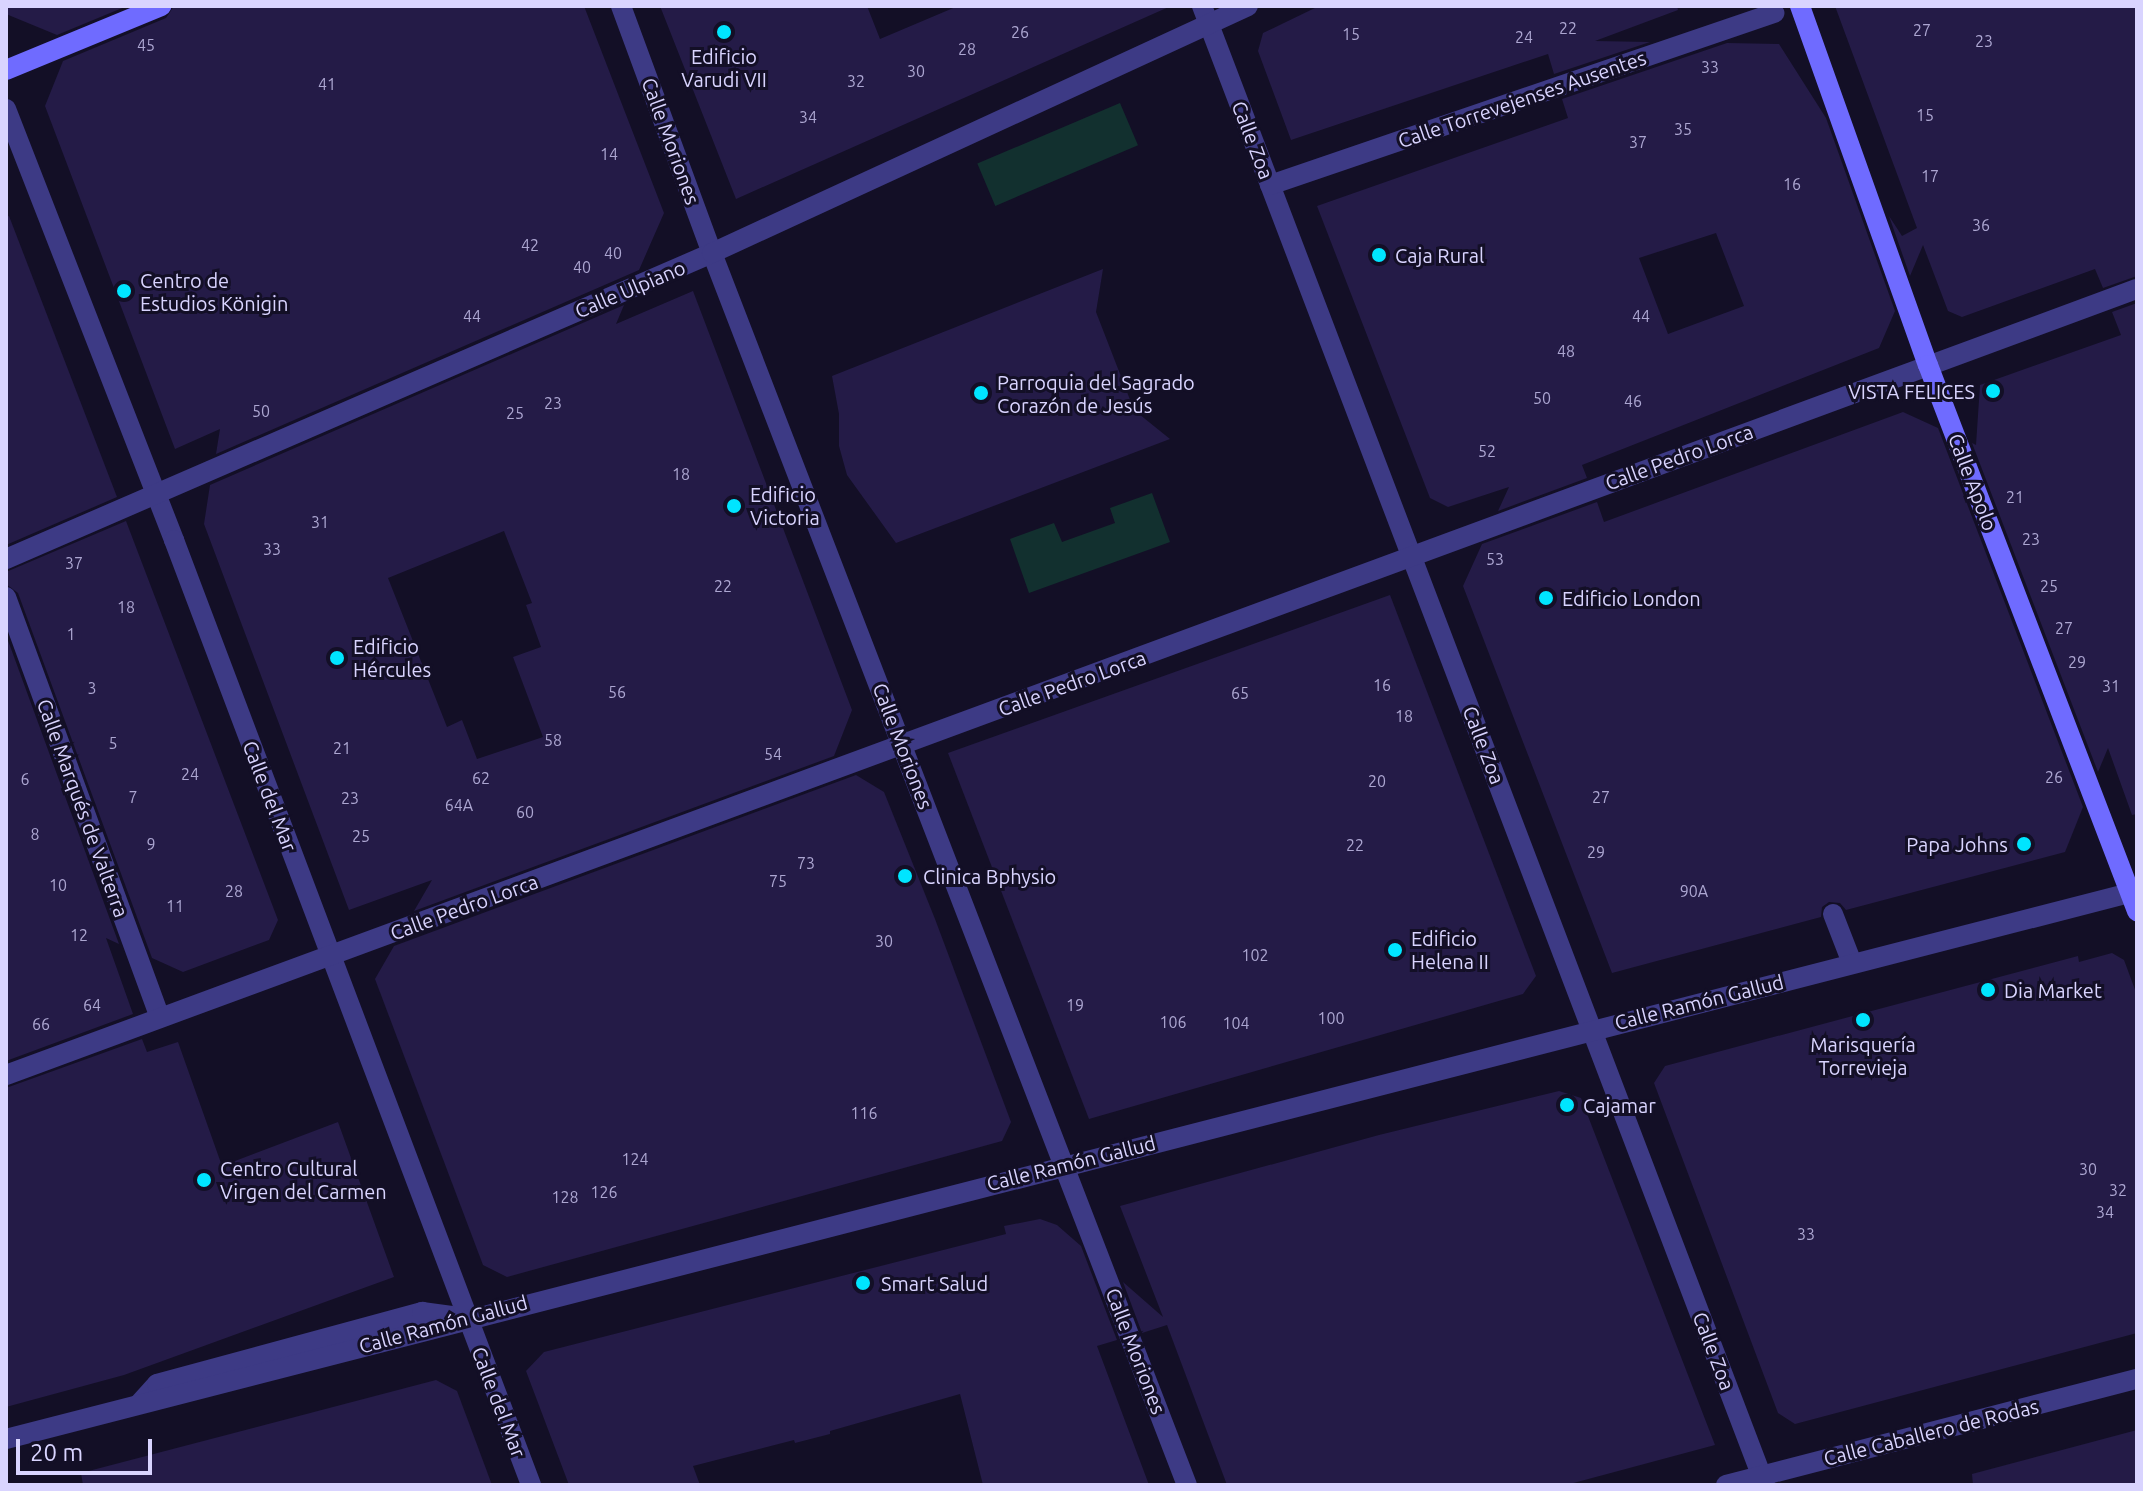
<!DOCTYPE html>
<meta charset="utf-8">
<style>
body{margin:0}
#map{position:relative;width:2143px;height:1491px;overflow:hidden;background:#130f26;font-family:Ubuntu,sans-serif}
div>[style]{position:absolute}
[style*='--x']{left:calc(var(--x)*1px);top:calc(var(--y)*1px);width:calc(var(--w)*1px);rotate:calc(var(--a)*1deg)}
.green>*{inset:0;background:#12302f;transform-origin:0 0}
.building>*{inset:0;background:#241b47}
.lane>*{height:20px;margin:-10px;padding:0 10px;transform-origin:10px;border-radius:10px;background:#3d3a85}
.street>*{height:20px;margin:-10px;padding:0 10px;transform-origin:10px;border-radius:10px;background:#3d3a85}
.secondary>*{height:20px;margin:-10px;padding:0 10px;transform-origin:10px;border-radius:10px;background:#6f6bff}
.dots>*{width:22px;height:22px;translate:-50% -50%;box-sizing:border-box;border:4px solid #130f26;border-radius:50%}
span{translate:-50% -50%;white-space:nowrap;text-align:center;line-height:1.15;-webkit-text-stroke:6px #130f26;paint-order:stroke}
.number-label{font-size:16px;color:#aca6d1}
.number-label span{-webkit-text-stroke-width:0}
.poi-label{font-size:20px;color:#d9d4ff}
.left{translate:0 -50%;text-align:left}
.right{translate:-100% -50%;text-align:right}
.street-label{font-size:20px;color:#d9d4ff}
.frame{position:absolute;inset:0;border:8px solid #d9d4ff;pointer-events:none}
.scale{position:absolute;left:16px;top:1439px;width:136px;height:36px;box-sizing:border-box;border:4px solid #d9d4ff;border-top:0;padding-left:10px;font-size:24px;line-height:28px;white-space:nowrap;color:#d9d4ff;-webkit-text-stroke:6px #130f26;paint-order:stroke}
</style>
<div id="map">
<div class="green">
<div style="left:1120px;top:103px;width:46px;height:155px;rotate:67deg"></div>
<div style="clip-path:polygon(1152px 493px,1170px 542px,1029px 593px,1010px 539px,1054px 523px,1062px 542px,1115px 523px,1110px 508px)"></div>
</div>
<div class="building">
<div style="clip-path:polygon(6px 6px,127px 6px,57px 35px,6px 14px)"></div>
<div style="clip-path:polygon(174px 6px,584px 6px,664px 213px,639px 270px,216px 454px,220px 429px,175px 449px,45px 106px,63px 61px,166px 18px)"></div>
<div style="clip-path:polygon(660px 6px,867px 6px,880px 39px,958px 6px,1171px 6px,736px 199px)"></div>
<div style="clip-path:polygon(1319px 6px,1677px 6px,1678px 10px,1595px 41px,1650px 42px,1554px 74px,1548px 54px,1291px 140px,1258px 51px,1263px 33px)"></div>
<div style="clip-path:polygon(1835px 6px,2137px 6px,2137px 276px,2103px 288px,2095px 269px,1962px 317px,1948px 311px,1923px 245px,1910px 276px,1889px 216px,1902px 236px,1917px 228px)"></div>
<div style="clip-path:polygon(evenodd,1727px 43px,1779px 44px,1826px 118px,1895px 311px,1879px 348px,1582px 465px,1587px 478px,1498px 511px,1509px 487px,1448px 507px,1430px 498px,1317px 206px,1568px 118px,1562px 99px,1727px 43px,1716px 233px,1744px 306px,1668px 334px,1639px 258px,1716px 233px)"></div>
<div style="clip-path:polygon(9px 216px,117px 497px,6px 545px,6px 217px)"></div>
<div style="clip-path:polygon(1103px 269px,1096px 312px,1134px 410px,1170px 439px,896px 543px,847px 475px,839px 446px,839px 414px,832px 376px)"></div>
<div style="clip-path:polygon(evenodd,693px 291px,852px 710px,834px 756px,414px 911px,432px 880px,349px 910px,204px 524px,210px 485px,624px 305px,616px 324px,693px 291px,504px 531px,532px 603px,526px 605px,541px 647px,513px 657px,543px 737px,477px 759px,462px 720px,447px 727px,388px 578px,504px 531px)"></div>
<div style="clip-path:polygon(2137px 303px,2137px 814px,2132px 815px,2108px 748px,2098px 772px,1972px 443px,1976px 445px,1980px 385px,2121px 335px,2112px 312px)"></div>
<div style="clip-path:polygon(1903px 412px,1938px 428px,2083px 807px,2065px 852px,1846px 910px,1840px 903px,1829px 902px,1822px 907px,1821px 917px,1612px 973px,1463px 586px,1482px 544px,1597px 502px,1604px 522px)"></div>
<div style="clip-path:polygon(126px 521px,278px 920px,269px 940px,183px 972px,152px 958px,18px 593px,6px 584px,6px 572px)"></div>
<div style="clip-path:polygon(1390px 595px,1536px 976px,1523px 994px,1089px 1119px,948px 753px)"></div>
<div style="clip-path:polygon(6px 635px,119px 944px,106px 938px,133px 1014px,6px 1061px)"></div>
<div style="clip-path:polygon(856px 775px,884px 792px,935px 919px,1011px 1122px,1002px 1141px,507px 1277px,483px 1265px,375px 979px,394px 946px)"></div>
<div style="clip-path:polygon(2112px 953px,2124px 960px,2137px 995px,2137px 1333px,1795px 1424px,1778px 1413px,1654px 1083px,1665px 1066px,2078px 956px,2079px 962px)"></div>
<div style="clip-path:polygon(142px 1039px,147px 1052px,178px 1042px,222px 1166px,338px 1122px,394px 1277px,124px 1375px,6px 1407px,6px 1088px)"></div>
<div style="clip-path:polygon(1559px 1091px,1581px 1098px,1715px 1445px,1566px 1485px,1227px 1485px,1167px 1325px,1142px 1333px,1123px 1282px,1163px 1317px,1120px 1206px,1379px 1135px)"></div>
<div style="clip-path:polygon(1040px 1219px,1057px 1225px,1081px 1246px,1117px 1340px,1097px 1346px,1149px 1485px,983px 1485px,960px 1394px,830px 1431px,830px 1434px,795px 1443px,794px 1440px,693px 1466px,700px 1485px,569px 1485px,526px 1371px,544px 1352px,1006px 1234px,1004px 1226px)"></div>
<div style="clip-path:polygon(436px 1380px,457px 1391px,492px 1485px,83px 1485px,81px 1473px)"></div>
<div style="clip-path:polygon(2137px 1430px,2137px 1485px,1973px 1485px,1972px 1474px)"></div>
</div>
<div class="lane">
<div style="--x:1833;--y:914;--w:53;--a:68.8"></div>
<div style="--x:139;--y:1404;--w:27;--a:-48"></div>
<div style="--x:157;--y:1384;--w:275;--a:-15.2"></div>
<div style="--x:422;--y:1312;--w:45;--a:7.6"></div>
</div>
<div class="street">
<div style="--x:621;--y:6;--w:263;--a:69.8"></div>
<div style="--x:712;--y:253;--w:1320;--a:68.92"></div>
<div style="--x:1202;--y:6;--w:1583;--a:69.16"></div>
<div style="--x:6;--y:109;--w:463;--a:68.7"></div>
<div style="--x:174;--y:540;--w:1010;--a:69.3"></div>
<div style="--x:1270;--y:185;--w:533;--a:-18.84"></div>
<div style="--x:6;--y:559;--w:769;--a:-23.43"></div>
<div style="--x:712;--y:253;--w:590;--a:-24.74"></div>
<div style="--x:6;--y:597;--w:448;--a:69.9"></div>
<div style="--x:6;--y:1075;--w:2271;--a:-20.25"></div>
<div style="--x:6;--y:1439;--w:2200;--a:-14.42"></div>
<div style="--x:1726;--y:1485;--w:424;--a:-14.5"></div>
</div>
<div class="secondary">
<div style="--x:1800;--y:6;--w:381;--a:70.4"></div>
<div style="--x:1928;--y:365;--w:585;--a:69.05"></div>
<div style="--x:6;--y:70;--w:168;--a:-22.4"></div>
</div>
<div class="dots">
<div style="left:724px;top:32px;background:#00e5ff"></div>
<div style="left:1379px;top:255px;background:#00e5ff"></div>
<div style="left:124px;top:291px;background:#00e5ff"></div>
<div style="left:1993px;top:391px;background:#00e5ff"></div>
<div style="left:981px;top:393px;background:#00e5ff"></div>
<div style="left:734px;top:506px;background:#00e5ff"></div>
<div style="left:1546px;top:598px;background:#00e5ff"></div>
<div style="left:337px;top:658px;background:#00e5ff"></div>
<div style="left:2024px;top:844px;background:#00e5ff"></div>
<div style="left:905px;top:876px;background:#00e5ff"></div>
<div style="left:1395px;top:950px;background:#00e5ff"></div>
<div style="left:1988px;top:990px;background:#00e5ff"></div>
<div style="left:1863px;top:1020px;background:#00e5ff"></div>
<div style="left:1567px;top:1105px;background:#00e5ff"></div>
<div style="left:204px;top:1180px;background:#00e5ff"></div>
<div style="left:863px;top:1283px;background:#00e5ff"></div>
</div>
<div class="number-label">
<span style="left:1568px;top:28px">22</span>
<span style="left:1922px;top:30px">27</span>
<span style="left:1020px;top:32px">26</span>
<span style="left:1351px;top:34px">15</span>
<span style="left:1524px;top:37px">24</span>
<span style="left:1984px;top:41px">23</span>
<span style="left:146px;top:45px">45</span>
<span style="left:967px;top:49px">28</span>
<span style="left:1710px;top:67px">33</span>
<span style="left:916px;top:71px">30</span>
<span style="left:856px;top:81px">32</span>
<span style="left:327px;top:84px">41</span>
<span style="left:1925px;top:115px">15</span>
<span style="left:808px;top:117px">34</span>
<span style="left:1683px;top:129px">35</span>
<span style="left:1638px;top:142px">37</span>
<span style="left:609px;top:154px">14</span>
<span style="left:1930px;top:176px">17</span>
<span style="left:1792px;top:184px">16</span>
<span style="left:1981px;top:225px">36</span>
<span style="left:530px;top:245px">42</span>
<span style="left:613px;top:253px">40</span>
<span style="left:582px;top:267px">40</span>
<span style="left:472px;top:316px">44</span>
<span style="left:1641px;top:316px">44</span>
<span style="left:1566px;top:351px">48</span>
<span style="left:1542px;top:398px">50</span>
<span style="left:1633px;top:401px">46</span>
<span style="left:553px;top:403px">23</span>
<span style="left:261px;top:411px">50</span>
<span style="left:515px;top:413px">25</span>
<span style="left:1487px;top:451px">52</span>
<span style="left:681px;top:474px">18</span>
<span style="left:2015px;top:497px">21</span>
<span style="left:320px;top:522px">31</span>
<span style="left:2031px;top:539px">23</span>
<span style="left:272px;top:549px">33</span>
<span style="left:1495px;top:559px">53</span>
<span style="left:74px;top:563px">37</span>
<span style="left:723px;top:586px">22</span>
<span style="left:2049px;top:586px">25</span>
<span style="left:126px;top:607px">18</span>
<span style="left:2064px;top:628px">27</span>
<span style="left:71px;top:634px">1</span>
<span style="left:2077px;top:662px">29</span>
<span style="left:1382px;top:685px">16</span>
<span style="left:2111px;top:686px">31</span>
<span style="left:92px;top:688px">3</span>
<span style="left:617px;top:692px">56</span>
<span style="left:1240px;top:693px">65</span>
<span style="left:1404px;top:716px">18</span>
<span style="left:553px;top:740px">58</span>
<span style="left:113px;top:743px">5</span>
<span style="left:342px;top:748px">21</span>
<span style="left:773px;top:754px">54</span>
<span style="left:190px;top:774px">24</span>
<span style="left:2054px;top:777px">26</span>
<span style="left:481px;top:778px">62</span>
<span style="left:25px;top:779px">6</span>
<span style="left:1377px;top:781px">20</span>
<span style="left:133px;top:797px">7</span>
<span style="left:1601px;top:797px">27</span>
<span style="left:350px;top:798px">23</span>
<span style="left:459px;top:805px">64A</span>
<span style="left:525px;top:812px">60</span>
<span style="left:35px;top:834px">8</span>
<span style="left:361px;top:836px">25</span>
<span style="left:151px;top:844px">9</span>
<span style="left:1355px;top:845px">22</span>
<span style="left:1596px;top:852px">29</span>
<span style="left:806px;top:863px">73</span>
<span style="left:778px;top:881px">75</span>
<span style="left:58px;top:885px">10</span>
<span style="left:234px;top:891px">28</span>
<span style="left:1694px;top:891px">90A</span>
<span style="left:175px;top:906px">11</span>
<span style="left:79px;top:935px">12</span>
<span style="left:884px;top:941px">30</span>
<span style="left:1255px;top:955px">102</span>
<span style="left:92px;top:1005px">64</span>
<span style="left:1075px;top:1005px">19</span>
<span style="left:1331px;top:1018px">100</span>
<span style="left:1173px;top:1022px">106</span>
<span style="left:1236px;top:1023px">104</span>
<span style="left:41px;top:1024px">66</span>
<span style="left:864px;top:1113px">116</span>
<span style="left:635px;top:1159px">124</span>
<span style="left:2088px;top:1169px">30</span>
<span style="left:2118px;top:1190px">32</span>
<span style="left:604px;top:1192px">126</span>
<span style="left:565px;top:1197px">128</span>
<span style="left:2105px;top:1212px">34</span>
<span style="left:1806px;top:1234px">33</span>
</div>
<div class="poi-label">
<span style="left:724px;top:68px">Edificio<br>Varudi VII</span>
<span class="left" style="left:1395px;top:255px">Caja Rural</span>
<span class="left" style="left:140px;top:292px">Centro de<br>Estudios Königin</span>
<span class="left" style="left:997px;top:394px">Parroquia del Sagrado<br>Corazón de Jesús</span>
<span class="right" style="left:1975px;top:391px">VISTA FELICES</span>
<span class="left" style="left:750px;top:506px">Edificio<br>Victoria</span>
<span class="left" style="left:1562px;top:598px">Edificio London</span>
<span class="left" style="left:353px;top:658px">Edificio<br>Hércules</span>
<span class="right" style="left:2008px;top:844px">Papa Johns</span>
<span class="left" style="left:923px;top:876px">Clinica Bphysio</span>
<span class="left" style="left:1411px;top:950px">Edificio<br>Helena II</span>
<span class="left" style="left:2004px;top:990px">Dia Market</span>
<span style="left:1863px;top:1056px">Marisquería<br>Torrevieja</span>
<span class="left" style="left:1583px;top:1105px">Cajamar</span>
<span class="left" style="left:220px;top:1180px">Centro Cultural<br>Virgen del Carmen</span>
<span class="left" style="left:881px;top:1283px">Smart Salud</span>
</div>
<div class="street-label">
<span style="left:1522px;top:99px;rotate:-19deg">Calle Torrevejenses Ausentes</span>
<span style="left:1253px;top:140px;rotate:69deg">Calle Zoa</span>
<span style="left:671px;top:141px;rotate:70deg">Calle Moriones</span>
<span style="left:630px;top:289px;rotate:-23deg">Calle Ulpiano</span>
<span style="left:1679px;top:457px;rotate:-20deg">Calle Pedro Lorca</span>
<span style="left:1973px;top:482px;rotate:69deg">Calle Apolo</span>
<span style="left:1072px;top:683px;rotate:-20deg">Calle Pedro Lorca</span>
<span style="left:1484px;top:745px;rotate:69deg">Calle Zoa</span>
<span style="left:903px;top:746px;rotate:69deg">Calle Moriones</span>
<span style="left:270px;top:796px;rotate:69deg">Calle del Mar</span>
<span style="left:83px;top:808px;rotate:70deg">Calle Marqués de Valterra</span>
<span style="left:464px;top:907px;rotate:-20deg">Calle Pedro Lorca</span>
<span style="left:1699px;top:1002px;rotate:-14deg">Calle Ramón Gallud</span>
<span style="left:1071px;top:1163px;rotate:-14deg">Calle Ramón Gallud</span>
<span style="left:443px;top:1324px;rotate:-15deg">Calle Ramón Gallud</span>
<span style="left:1136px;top:1351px;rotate:69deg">Calle Moriones</span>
<span style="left:1714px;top:1351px;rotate:69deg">Calle Zoa</span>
<span style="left:499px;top:1402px;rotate:69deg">Calle del Mar</span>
<span style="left:1931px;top:1432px;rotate:-14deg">Calle Caballero de Rodas</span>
</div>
<div class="frame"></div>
<div class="scale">20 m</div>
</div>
